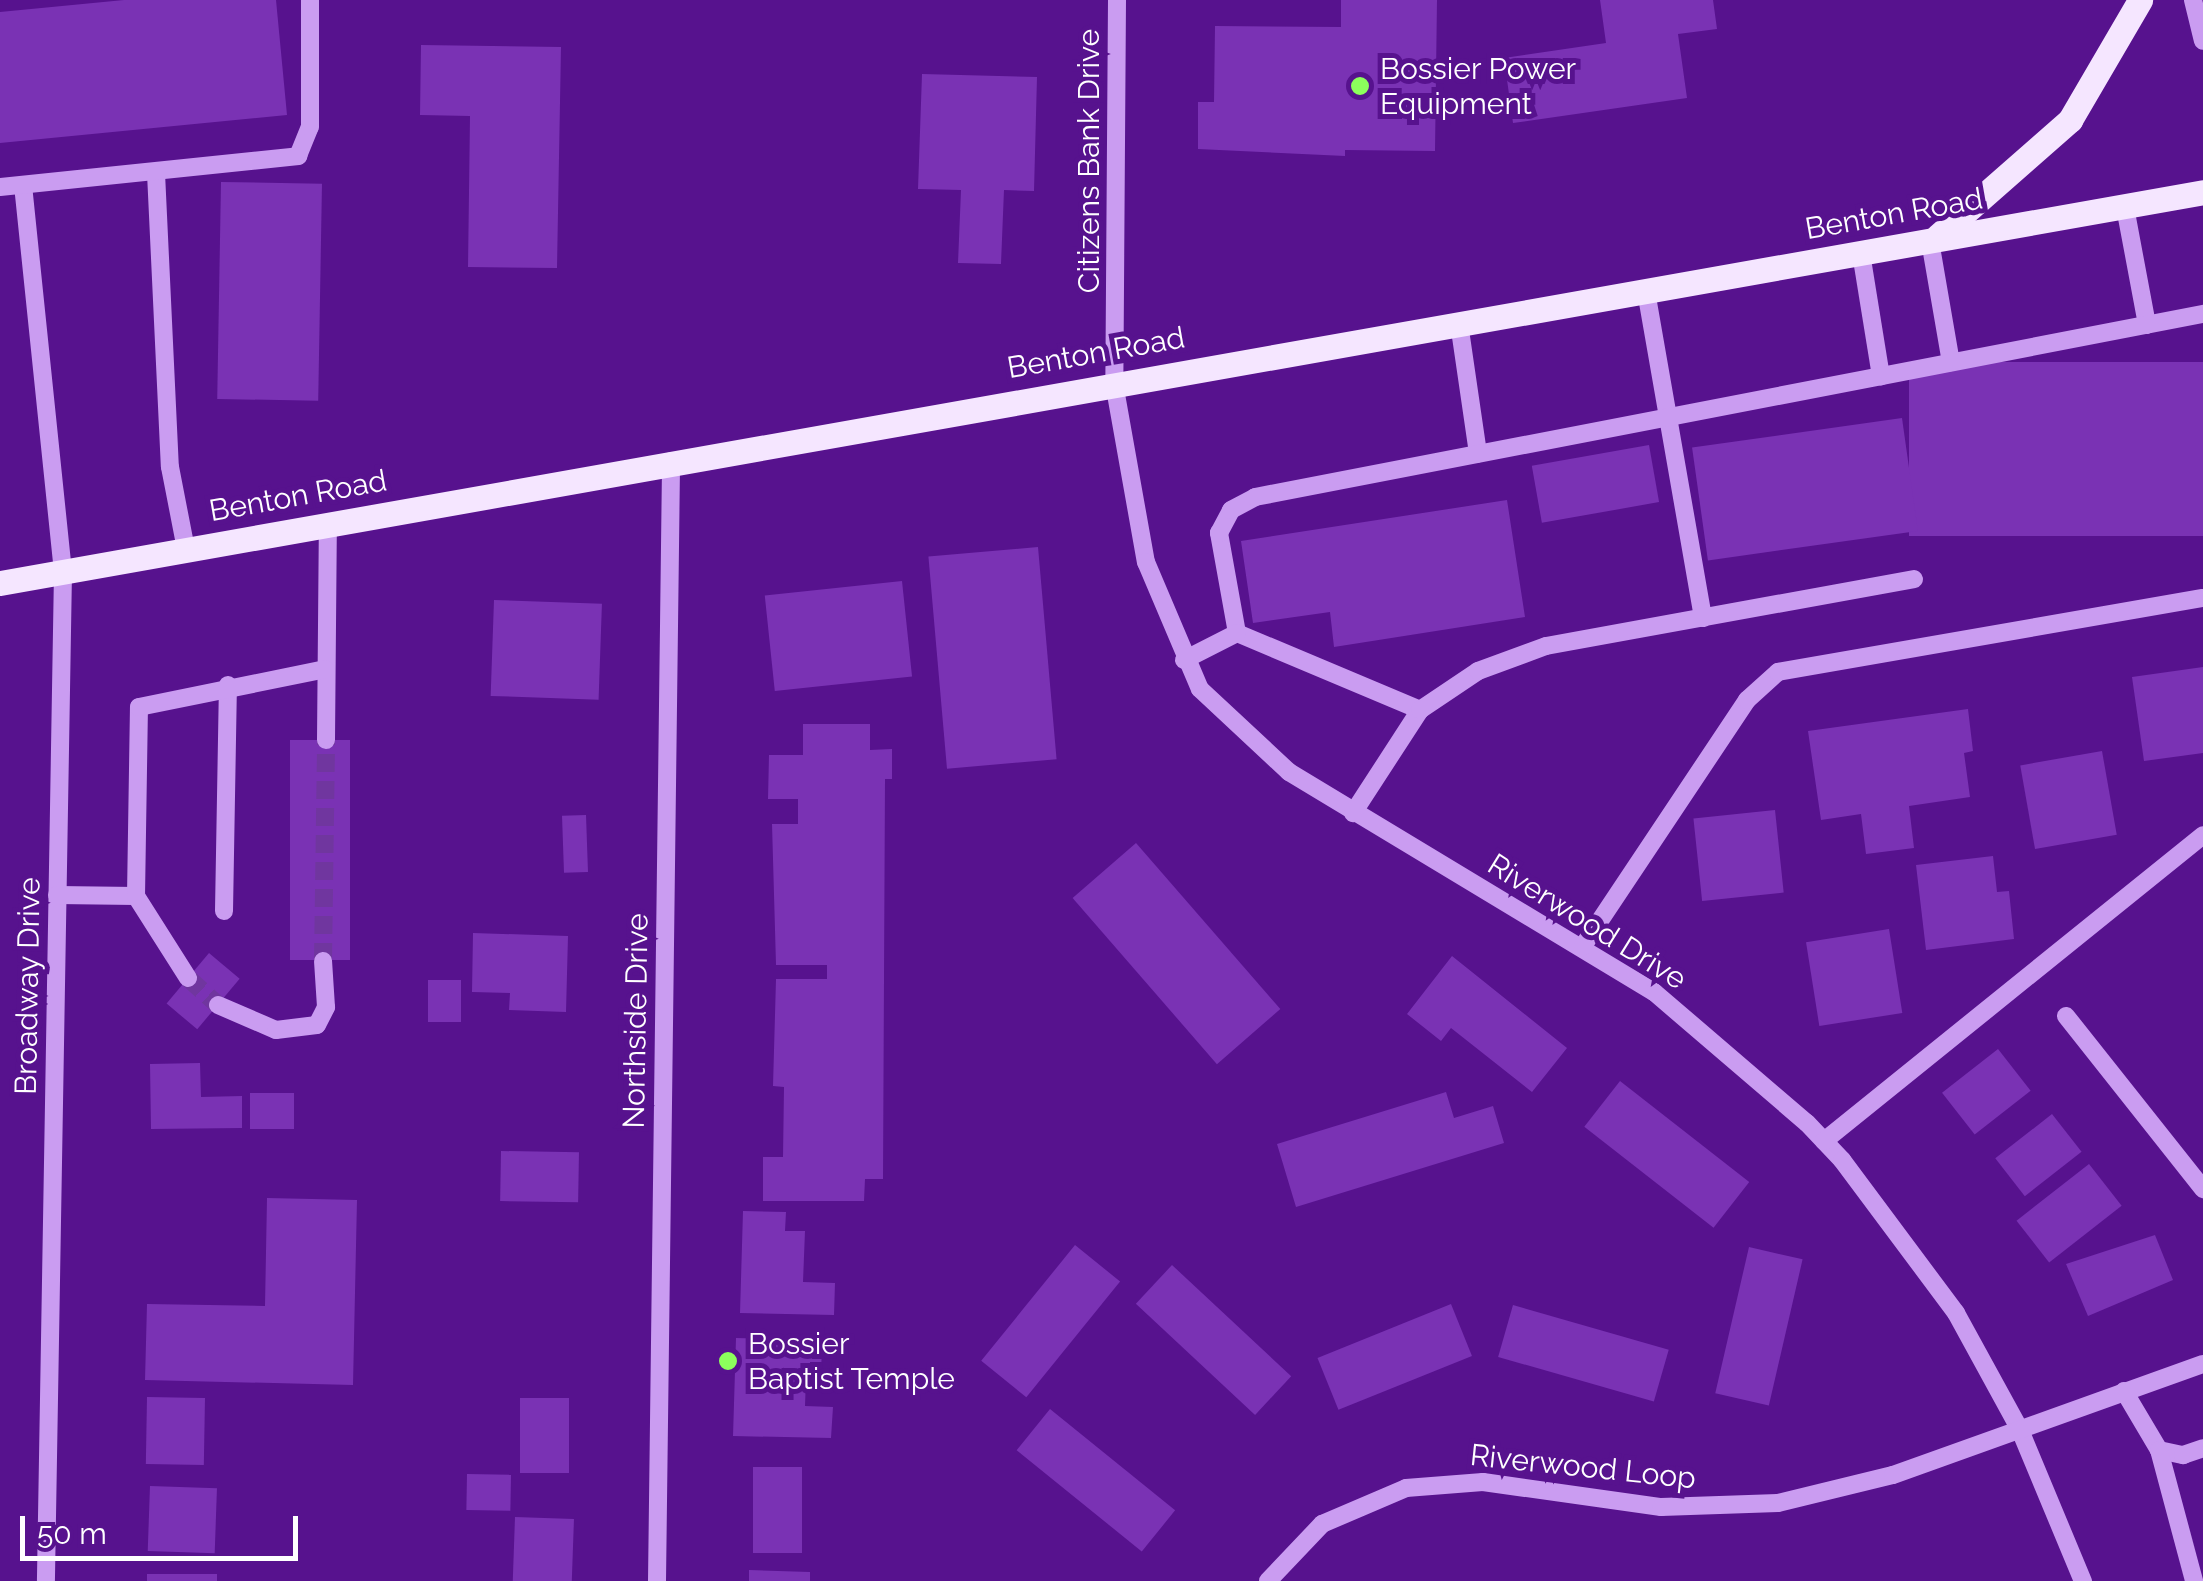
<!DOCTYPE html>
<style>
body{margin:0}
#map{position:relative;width:2203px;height:1581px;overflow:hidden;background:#57128e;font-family:Raleway,sans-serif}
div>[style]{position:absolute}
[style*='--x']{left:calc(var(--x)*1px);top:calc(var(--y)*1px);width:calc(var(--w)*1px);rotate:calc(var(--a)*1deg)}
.building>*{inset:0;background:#7a32b4;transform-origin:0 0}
.minor-tunnel>*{height:18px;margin-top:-9px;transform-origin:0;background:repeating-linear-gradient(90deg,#70369f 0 18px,transparent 0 27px)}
.minor>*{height:18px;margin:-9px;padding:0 9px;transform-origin:9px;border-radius:9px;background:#ca9cf1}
.major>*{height:25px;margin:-12.5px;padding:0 12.5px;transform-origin:12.5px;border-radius:12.5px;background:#f5e6ff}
.dots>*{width:28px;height:28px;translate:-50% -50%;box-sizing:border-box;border:5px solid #57128e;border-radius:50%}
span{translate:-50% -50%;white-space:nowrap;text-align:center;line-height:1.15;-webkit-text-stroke:10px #57128e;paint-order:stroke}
.poi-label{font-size:30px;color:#fff}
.left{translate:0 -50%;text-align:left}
.street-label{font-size:30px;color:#fff}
.scale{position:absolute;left:20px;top:1516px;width:278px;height:45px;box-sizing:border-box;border:5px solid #fff;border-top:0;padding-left:12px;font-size:30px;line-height:35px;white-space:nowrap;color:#fff;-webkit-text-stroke:8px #57128e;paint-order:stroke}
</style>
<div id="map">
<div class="building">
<div style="clip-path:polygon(124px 0,276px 0,287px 115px,0 143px,0 12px)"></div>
<div style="clip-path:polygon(1341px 0,1437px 0,1435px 151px,1345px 150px,1345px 156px,1198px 149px,1198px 102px,1214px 102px,1215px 26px,1341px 27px)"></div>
<div style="clip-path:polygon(1600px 0,1713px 0,1717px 29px,1678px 34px,1687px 98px,1513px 123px,1504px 58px,1606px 43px)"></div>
<div style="clip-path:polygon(421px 45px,561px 47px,557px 268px,468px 267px,470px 116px,420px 115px)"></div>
<div style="clip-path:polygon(922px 74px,1037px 77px,1034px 191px,1004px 190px,1001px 264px,958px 263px,961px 190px,918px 189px)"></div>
<div style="left:221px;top:182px;width:101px;height:217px;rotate:1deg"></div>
<div style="left:2203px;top:362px;width:174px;height:294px;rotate:90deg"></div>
<div style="left:1902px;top:418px;width:114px;height:212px;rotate:82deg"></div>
<div style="left:1649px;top:445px;width:58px;height:119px;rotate:80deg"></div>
<div style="clip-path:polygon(1507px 500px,1525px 617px,1334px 647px,1330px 612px,1253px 623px,1241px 541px)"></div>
<div style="left:1038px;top:547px;width:213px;height:110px;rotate:85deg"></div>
<div style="left:902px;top:581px;width:96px;height:138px;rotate:84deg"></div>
<div style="left:494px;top:600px;width:108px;height:96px;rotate:2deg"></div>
<div style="clip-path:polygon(2203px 667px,2203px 753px,2144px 761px,2132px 677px)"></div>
<div style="clip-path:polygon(1968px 709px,1973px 751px,1964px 753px,1970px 797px,1909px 806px,1914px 848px,1866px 854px,1861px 814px,1821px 820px,1808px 731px)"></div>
<div style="clip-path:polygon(803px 724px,870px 724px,870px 750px,892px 749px,892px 779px,885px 779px,883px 1179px,865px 1179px,864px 1201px,763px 1201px,763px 1157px,783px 1157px,784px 1087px,773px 1086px,776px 979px,827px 979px,827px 965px,776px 965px,772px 824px,798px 824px,798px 799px,768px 799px,769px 755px,803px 755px)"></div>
<div style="left:290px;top:740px;width:60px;height:220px"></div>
<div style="left:2102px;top:751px;width:85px;height:83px;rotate:80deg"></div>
<div style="left:1775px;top:810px;width:83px;height:82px;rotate:84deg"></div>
<div style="left:586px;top:815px;width:57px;height:24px;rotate:88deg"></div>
<div style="left:1136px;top:843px;width:220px;height:84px;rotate:49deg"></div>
<div style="clip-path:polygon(1993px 856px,1997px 892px,2009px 891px,2014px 939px,1926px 950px,1916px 865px)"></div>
<div style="left:1889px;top:929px;width:85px;height:84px;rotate:81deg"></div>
<div style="clip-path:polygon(473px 933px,568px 936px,566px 1012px,509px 1010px,510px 993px,472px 992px)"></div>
<div style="left:209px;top:953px;width:40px;height:66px;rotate:40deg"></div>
<div style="clip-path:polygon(1452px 956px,1567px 1048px,1532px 1092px,1451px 1028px,1441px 1041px,1407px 1014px)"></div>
<div style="left:428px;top:980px;width:33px;height:42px"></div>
<div style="left:1998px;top:1049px;width:53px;height:71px;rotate:52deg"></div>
<div style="clip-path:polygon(200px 1063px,201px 1097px,242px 1096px,242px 1128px,151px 1129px,150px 1064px)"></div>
<div style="left:1620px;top:1081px;width:164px;height:58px;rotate:38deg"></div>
<div style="clip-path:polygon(1446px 1092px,1454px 1118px,1493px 1106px,1504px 1143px,1296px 1207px,1277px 1144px)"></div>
<div style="left:250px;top:1093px;width:44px;height:36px"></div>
<div style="left:2052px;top:1114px;width:48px;height:72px;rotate:52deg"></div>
<div style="left:501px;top:1151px;width:78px;height:50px;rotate:1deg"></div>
<div style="left:2089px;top:1164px;width:53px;height:92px;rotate:52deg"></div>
<div style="clip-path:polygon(267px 1198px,357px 1200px,353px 1385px,145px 1380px,147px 1304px,265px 1306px)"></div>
<div style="clip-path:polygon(743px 1211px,786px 1212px,785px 1231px,805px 1231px,803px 1282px,835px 1283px,834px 1315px,740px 1313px)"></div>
<div style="clip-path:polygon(2155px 1235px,2173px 1280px,2088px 1316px,2066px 1264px)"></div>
<div style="left:1075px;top:1245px;width:58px;height:149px;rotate:39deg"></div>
<div style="left:1749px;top:1247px;width:55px;height:150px;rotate:13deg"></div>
<div style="left:1172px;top:1265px;width:163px;height:53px;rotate:43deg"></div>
<div style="left:1451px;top:1304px;width:56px;height:144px;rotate:68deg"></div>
<div style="left:1513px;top:1305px;width:162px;height:54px;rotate:16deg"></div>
<div style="clip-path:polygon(736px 1338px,822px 1340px,821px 1378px,806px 1378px,805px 1406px,833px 1407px,831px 1438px,733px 1436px)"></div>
<div style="left:147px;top:1397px;width:58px;height:67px;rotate:1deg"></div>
<div style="left:520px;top:1398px;width:49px;height:75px"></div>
<div style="left:1050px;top:1409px;width:161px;height:53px;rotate:39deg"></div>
<div style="left:753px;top:1467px;width:49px;height:86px"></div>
<div style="left:467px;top:1474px;width:44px;height:36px;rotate:1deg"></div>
<div style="left:150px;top:1486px;width:67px;height:65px;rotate:2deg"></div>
<div style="left:515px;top:1517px;width:59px;height:64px;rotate:2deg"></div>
<div style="clip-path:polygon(749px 1570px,810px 1572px,810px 1581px,749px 1581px)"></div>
<div style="left:147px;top:1574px;width:70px;height:7px"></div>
</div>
<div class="minor-tunnel">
<div style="--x:323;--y:961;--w:221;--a:-89.2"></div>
<div style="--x:188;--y:978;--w:40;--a:42"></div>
</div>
<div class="minor">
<div style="--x:1117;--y:0;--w:383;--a:90.4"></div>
<div style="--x:1114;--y:383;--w:182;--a:79.9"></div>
<div style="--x:1146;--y:562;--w:138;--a:67"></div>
<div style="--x:1200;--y:689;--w:122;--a:43"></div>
<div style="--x:1289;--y:772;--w:426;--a:31.1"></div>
<div style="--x:1654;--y:992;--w:201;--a:40.6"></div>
<div style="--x:1807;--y:1123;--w:51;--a:46.6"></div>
<div style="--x:1842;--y:1160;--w:191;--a:53.3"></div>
<div style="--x:1956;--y:1313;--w:133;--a:61.3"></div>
<div style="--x:2020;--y:1430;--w:164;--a:67.4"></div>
<div style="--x:2193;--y:0;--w:42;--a:76.3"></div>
<div style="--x:156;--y:173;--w:294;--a:87.3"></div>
<div style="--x:170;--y:467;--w:84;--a:79"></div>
<div style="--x:23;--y:185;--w:389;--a:84.1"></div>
<div style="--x:63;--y:572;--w:1009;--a:90.97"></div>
<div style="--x:0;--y:187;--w:300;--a:-5.9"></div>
<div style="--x:298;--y:156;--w:31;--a:-68"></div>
<div style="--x:310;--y:127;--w:127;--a:-90"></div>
<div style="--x:2125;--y:207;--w:120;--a:79.4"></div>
<div style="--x:1930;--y:241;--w:123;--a:80.2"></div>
<div style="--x:1861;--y:253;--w:125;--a:80.8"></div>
<div style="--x:1646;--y:291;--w:332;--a:80.1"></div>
<div style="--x:1459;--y:323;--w:132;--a:81.7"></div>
<div style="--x:1237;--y:633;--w:102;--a:-100.2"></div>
<div style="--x:1219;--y:533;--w:26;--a:-62"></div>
<div style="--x:1231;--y:510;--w:27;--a:-28"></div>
<div style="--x:1255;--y:497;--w:966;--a:-10.93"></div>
<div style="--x:1237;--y:633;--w:199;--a:22.8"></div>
<div style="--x:1420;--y:710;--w:123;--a:123"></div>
<div style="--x:1184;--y:660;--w:59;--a:-27"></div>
<div style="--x:1420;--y:710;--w:70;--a:-33.9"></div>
<div style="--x:1478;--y:671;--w:72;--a:-20.2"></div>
<div style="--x:1546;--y:646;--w:374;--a:-10.3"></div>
<div style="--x:326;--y:740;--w:216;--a:-89.5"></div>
<div style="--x:57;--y:895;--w:79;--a:0.7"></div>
<div style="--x:224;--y:911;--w:226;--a:-89"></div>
<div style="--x:1583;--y:946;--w:296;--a:-56.3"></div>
<div style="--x:1747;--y:700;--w:42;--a:-42.1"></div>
<div style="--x:1778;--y:672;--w:431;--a:-9.9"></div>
<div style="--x:188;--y:978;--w:97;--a:-122.4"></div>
<div style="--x:136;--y:896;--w:189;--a:-89.1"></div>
<div style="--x:139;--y:707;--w:190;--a:-11.5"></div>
<div style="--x:218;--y:1005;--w:63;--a:23.3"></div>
<div style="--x:276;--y:1030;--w:41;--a:-7"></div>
<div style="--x:317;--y:1025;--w:20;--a:-63"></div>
<div style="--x:326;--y:1007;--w:46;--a:-93.7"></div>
<div style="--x:2066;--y:1016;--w:221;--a:51.6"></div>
<div style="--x:1824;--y:1141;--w:487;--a:-38.9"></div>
<div style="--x:2124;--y:1391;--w:69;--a:59.3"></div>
<div style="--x:2159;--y:1450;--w:25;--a:12"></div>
<div style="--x:2183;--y:1455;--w:21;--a:-19"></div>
<div style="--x:2159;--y:1450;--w:136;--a:75"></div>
<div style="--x:657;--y:1581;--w:1120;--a:-89.28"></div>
<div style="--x:1268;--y:1581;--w:79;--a:-46.5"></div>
<div style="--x:1322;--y:1524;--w:91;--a:-23.2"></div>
<div style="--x:1406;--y:1488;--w:77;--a:-4.5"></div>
<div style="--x:1483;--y:1482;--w:180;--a:8"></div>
<div style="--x:1661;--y:1507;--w:117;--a:-2"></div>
<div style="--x:1778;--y:1503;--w:118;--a:-13.7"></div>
<div style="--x:1893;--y:1475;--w:329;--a:-19.7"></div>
</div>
<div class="major">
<div style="--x:1938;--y:236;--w:176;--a:-41.3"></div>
<div style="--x:2070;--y:120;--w:139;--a:-59.7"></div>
<div style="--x:0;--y:583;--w:2237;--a:-10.06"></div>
</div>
<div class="dots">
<div style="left:1360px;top:86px;background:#8cff5c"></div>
<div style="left:728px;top:1361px;background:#8cff5c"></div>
</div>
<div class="poi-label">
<span class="left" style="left:1380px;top:86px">Bossier Power<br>Equipment</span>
<span class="left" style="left:748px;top:1361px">Bossier<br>Baptist Temple</span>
</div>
<div class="street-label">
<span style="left:1089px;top:161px;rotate:-90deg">Citizens Bank Drive</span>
<span style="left:1894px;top:214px;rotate:-10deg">Benton Road</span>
<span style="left:1096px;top:353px;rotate:-10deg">Benton Road</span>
<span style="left:298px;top:496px;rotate:-10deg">Benton Road</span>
<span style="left:1587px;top:922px;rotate:32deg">Riverwood Drive</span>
<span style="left:28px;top:986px;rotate:-89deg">Broadway Drive</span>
<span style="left:636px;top:1021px;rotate:-89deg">Northside Drive</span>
<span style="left:1583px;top:1467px;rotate:6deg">Riverwood Loop</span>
</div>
<div class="scale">50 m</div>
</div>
